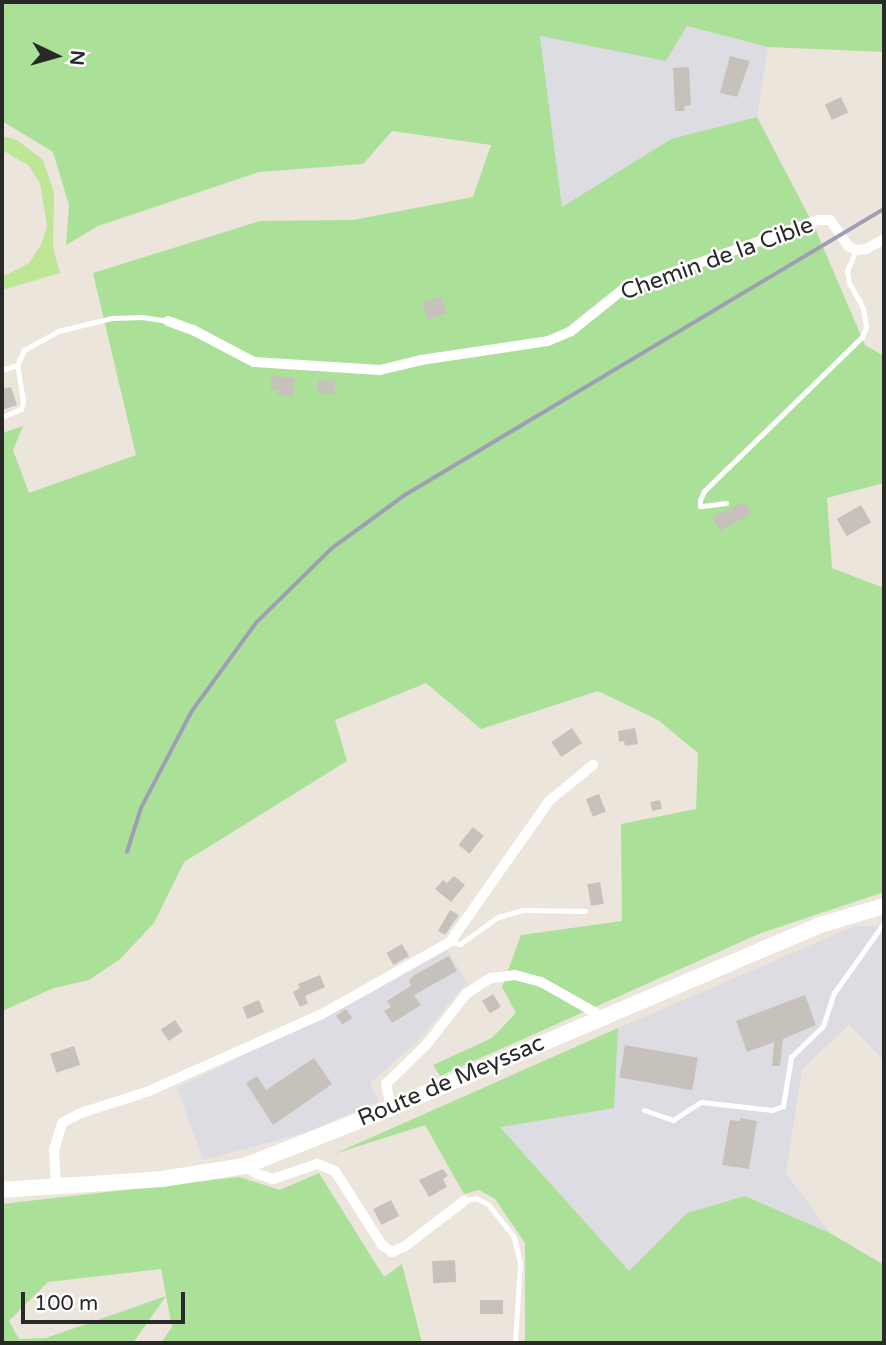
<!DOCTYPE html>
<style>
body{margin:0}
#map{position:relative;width:886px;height:1345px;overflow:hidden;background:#ebe5db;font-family:"Varela Round",sans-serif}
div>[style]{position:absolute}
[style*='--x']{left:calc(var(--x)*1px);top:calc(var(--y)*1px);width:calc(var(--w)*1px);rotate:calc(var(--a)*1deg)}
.industrial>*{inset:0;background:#dedce3}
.green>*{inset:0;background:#abe099}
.pitch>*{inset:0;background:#bde795}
.building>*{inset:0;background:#c6c2bb;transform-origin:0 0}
.lane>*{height:5px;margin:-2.5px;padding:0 2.5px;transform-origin:2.5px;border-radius:2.5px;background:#fff}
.street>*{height:10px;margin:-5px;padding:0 5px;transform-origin:5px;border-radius:5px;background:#fff}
.secondary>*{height:16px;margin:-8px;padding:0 8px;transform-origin:8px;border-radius:8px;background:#fff}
.rail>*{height:3.5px;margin:-1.75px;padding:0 1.75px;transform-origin:1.75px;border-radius:1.75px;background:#9e9fb3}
span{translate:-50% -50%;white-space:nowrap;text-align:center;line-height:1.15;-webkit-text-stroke:5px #fff;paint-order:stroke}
.street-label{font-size:23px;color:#292929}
.frame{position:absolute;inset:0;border:4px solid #292929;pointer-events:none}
.north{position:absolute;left:21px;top:21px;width:70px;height:70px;-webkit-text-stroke:5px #fff;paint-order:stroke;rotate:95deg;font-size:19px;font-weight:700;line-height:28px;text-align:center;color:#292929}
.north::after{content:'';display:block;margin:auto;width:24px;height:32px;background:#292929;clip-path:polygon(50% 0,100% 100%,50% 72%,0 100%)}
.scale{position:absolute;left:21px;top:1292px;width:164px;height:32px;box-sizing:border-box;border:4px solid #292929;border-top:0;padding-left:9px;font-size:21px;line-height:24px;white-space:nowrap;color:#292929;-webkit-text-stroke:5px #fff;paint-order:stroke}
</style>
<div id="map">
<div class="industrial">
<div style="clip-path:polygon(687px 26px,768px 47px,757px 117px,671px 139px,562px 208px,540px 35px,666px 61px)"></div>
<div style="clip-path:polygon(855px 926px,884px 926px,884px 1061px,849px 1025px,802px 1070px,786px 1173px,830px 1233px,745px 1196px,687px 1213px,629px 1271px,499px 1126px,613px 1108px,618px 1028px)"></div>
<div style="clip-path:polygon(447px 950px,467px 982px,414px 1045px,370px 1083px,379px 1101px,305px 1133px,203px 1160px,177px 1088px,366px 996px)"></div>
</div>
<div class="green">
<div style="clip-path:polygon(2px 2px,884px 2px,884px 52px,768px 47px,687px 26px,666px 61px,540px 36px,562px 207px,671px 139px,757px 117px,814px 226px,865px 345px,884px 356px,884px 483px,827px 498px,832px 568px,884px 588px,884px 892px,761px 933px,440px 1076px,433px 1065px,492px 1038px,516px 1013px,502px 987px,521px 935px,622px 921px,621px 824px,696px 809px,698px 753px,658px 720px,598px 691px,481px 729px,426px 683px,335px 720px,347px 761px,184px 862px,154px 923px,120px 959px,89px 980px,54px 988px,2px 1011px,2px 433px,23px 426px,13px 450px,29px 493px,136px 455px,93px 273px,260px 221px,353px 220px,473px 197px,491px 145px,392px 131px,363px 164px,259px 172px,98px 226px,66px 245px,69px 205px,53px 152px,2px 121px)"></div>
<div style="clip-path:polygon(618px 1028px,614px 1108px,500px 1127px,629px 1271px,687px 1213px,745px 1196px,830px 1233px,884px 1265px,884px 1343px,525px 1343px,525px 1243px,495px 1199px,479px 1190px,464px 1194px,425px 1125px,334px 1154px)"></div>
<div style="clip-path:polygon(evenodd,319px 1173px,384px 1277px,402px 1264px,422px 1343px,161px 1343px,172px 1327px,166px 1296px,133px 1343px,2px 1343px,2px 1204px,239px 1177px,280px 1190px,319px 1173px,161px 1269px,166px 1296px,46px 1338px,19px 1339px,9px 1321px,48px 1282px,161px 1269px)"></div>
</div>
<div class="pitch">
<div style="clip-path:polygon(2px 136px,17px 140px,43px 160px,54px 192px,53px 248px,60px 273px,2px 290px,2px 277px,29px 263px,41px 245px,47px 226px,40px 183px,28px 165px,2px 150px)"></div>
</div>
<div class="building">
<div style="clip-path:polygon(730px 56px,750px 61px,737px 97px,720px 93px)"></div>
<div style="clip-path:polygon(689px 67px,691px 105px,684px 106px,685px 111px,675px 111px,673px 68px)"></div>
<div style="left:841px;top:97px;width:17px;height:18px;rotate:65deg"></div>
<div style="left:441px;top:296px;width:18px;height:20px;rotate:71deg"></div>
<div style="clip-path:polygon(271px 376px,295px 378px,294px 396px,277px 395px,278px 390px,271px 390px)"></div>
<div style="left:318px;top:380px;width:17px;height:13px;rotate:3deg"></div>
<div style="clip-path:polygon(11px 387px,17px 405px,2px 410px,2px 389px)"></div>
<div style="clip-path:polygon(745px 502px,752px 513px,720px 531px,712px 517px)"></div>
<div style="left:861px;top:505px;width:20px;height:28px;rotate:60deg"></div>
<div style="left:572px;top:728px;width:18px;height:25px;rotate:56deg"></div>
<div style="clip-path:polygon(635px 728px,638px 744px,625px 746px,624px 741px,619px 742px,618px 731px)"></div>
<div style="left:599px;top:794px;width:19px;height:14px;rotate:69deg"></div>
<div style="left:660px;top:800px;width:9px;height:10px;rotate:77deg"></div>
<div style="left:473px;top:827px;width:14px;height:23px;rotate:39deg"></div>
<div style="clip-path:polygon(454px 876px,465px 885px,451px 902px,435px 889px,443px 880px,447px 883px)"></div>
<div style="left:600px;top:882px;width:22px;height:13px;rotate:80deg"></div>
<div style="clip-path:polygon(450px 910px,459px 915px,445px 935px,438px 931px)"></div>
<div style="left:402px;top:944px;width:14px;height:18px;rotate:60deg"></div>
<div style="clip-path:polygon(449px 956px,457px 971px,414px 995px,421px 1005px,392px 1023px,384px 1011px,391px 1007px,387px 1001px,411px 986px,409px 980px,414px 975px)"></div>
<div style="clip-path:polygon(320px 975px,325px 987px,305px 996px,308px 1003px,300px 1007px,293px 992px,300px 988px,298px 984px)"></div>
<div style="left:493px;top:994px;width:15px;height:13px;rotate:58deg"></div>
<div style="clip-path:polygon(805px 995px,816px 1025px,783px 1039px,780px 1066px,772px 1066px,774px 1042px,747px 1052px,736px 1021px)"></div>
<div style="left:259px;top:1000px;width:13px;height:18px;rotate:67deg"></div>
<div style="left:346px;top:1009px;width:11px;height:12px;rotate:56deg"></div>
<div style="left:175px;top:1020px;width:14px;height:17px;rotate:56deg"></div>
<div style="left:625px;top:1045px;width:74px;height:33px;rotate:10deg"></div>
<div style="left:74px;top:1046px;width:20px;height:25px;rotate:72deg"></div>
<div style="clip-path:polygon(314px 1058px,332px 1084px,273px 1125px,246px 1083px,257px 1076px,266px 1090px)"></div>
<div style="clip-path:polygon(740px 1118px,757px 1121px,749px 1169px,722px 1165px,730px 1120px,740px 1121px)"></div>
<div style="clip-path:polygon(443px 1169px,448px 1176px,443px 1179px,447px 1187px,429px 1197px,419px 1180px)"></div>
<div style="left:391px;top:1200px;width:18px;height:20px;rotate:63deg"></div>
<div style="left:455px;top:1260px;width:22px;height:23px;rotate:87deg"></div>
<div style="left:503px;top:1300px;width:14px;height:23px;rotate:90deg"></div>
</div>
<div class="lane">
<div style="--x:2;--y:370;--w:16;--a:-18"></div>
<div style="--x:2;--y:417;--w:21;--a:-23"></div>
<div style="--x:21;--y:409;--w:8;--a:-76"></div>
<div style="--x:23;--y:401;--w:36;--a:-99"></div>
<div style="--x:17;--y:365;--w:17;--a:-65"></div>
<div style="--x:24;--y:350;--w:39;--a:-29"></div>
<div style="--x:58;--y:331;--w:56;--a:-13.5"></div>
<div style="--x:112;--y:318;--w:30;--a:-2"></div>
<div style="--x:142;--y:317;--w:26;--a:9"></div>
<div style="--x:726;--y:503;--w:26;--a:173"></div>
<div style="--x:700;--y:506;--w:6;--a:-90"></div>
<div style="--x:700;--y:500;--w:10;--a:-66"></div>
<div style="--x:704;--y:491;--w:221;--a:-44.3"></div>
<div style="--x:862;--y:337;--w:11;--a:-68"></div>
<div style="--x:866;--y:327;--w:19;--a:-99"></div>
<div style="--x:863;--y:308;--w:29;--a:-119"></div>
<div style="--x:849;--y:283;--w:12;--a:-99"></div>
<div style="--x:847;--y:271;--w:23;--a:-67"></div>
<div style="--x:450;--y:942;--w:10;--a:11"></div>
<div style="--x:460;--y:944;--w:47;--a:-35.4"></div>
<div style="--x:498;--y:917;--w:26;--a:-16"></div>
<div style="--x:523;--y:910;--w:62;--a:0.9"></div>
<div style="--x:644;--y:1110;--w:31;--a:19"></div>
<div style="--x:673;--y:1120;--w:33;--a:-33"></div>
<div style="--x:701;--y:1102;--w:71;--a:6.4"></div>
<div style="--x:772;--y:1110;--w:12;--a:-20"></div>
<div style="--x:783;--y:1106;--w:50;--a:-80.7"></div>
<div style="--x:791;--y:1057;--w:45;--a:-44.1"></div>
<div style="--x:823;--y:1026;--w:35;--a:-72"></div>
<div style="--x:834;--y:993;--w:86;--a:-54.5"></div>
<div style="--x:464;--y:1201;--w:12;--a:-14"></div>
<div style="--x:476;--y:1198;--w:13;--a:27"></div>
<div style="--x:488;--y:1204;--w:42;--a:51.8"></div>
<div style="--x:514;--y:1237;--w:27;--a:77"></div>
<div style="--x:520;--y:1263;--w:80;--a:93.6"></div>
</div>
<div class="street">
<div style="--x:168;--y:321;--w:27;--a:20"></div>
<div style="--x:193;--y:330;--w:69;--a:27.7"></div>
<div style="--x:254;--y:362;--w:126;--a:3.6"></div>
<div style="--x:380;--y:370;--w:42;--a:-13.7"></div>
<div style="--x:421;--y:360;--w:128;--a:-8.5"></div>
<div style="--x:548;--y:341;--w:25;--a:-23"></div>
<div style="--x:571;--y:331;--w:64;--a:-38.7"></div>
<div style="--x:621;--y:291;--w:209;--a:-19.8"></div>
<div style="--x:818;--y:220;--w:12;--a:0"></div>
<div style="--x:830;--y:220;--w:32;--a:55"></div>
<div style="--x:848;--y:246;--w:9;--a:27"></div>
<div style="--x:856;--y:250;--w:10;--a:-6"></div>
<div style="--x:866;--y:249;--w:21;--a:-29"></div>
<div style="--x:391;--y:1108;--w:25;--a:-102"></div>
<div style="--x:386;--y:1084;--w:57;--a:-44.3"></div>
<div style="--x:427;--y:1044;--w:63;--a:-52"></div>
<div style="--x:466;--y:994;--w:30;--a:-33"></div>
<div style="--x:491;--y:978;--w:24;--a:-7"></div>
<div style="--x:515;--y:975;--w:27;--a:15"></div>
<div style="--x:541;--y:982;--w:71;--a:29.4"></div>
<div style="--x:245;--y:1166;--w:14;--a:34"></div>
<div style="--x:257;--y:1174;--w:17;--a:17"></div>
<div style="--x:273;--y:1179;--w:46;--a:-18.8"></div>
<div style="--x:317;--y:1164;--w:19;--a:21"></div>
<div style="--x:335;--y:1171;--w:88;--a:57.6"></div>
<div style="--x:382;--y:1245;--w:12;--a:35"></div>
<div style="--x:392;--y:1252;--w:13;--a:-23"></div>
<div style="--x:404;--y:1247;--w:76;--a:-37.5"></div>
<div style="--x:56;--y:1186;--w:36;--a:-93"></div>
<div style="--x:54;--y:1150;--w:28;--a:-73"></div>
<div style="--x:62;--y:1123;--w:18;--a:-29"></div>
<div style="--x:78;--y:1114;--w:75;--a:-17.9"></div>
<div style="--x:149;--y:1091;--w:189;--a:-24"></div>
<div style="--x:322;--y:1014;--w:147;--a:-29.4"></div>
<div style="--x:450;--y:942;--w:172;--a:-54.9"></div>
<div style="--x:549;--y:801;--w:57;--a:-39.3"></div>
</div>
<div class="secondary">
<div style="--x:2;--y:1190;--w:160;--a:-3.9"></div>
<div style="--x:162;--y:1179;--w:84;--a:-8.9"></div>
<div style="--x:245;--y:1166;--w:157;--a:-21.7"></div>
<div style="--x:391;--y:1108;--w:466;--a:-23.1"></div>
<div style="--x:820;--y:925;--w:67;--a:-16.5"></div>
</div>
<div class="rail">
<div style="--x:127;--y:852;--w:46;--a:-72.3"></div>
<div style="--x:141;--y:808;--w:110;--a:-62.3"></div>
<div style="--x:192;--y:711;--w:109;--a:-54"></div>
<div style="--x:256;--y:623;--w:105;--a:-44.6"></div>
<div style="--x:331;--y:549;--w:92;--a:-36.1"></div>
<div style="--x:405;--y:495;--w:558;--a:-30.84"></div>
</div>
<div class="street-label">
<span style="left:717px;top:259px;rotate:-20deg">Chemin de la Cible</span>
<span style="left:451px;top:1081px;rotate:-23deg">Route de Meyssac</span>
</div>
<div class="frame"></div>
<div class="north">N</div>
<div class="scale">100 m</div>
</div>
